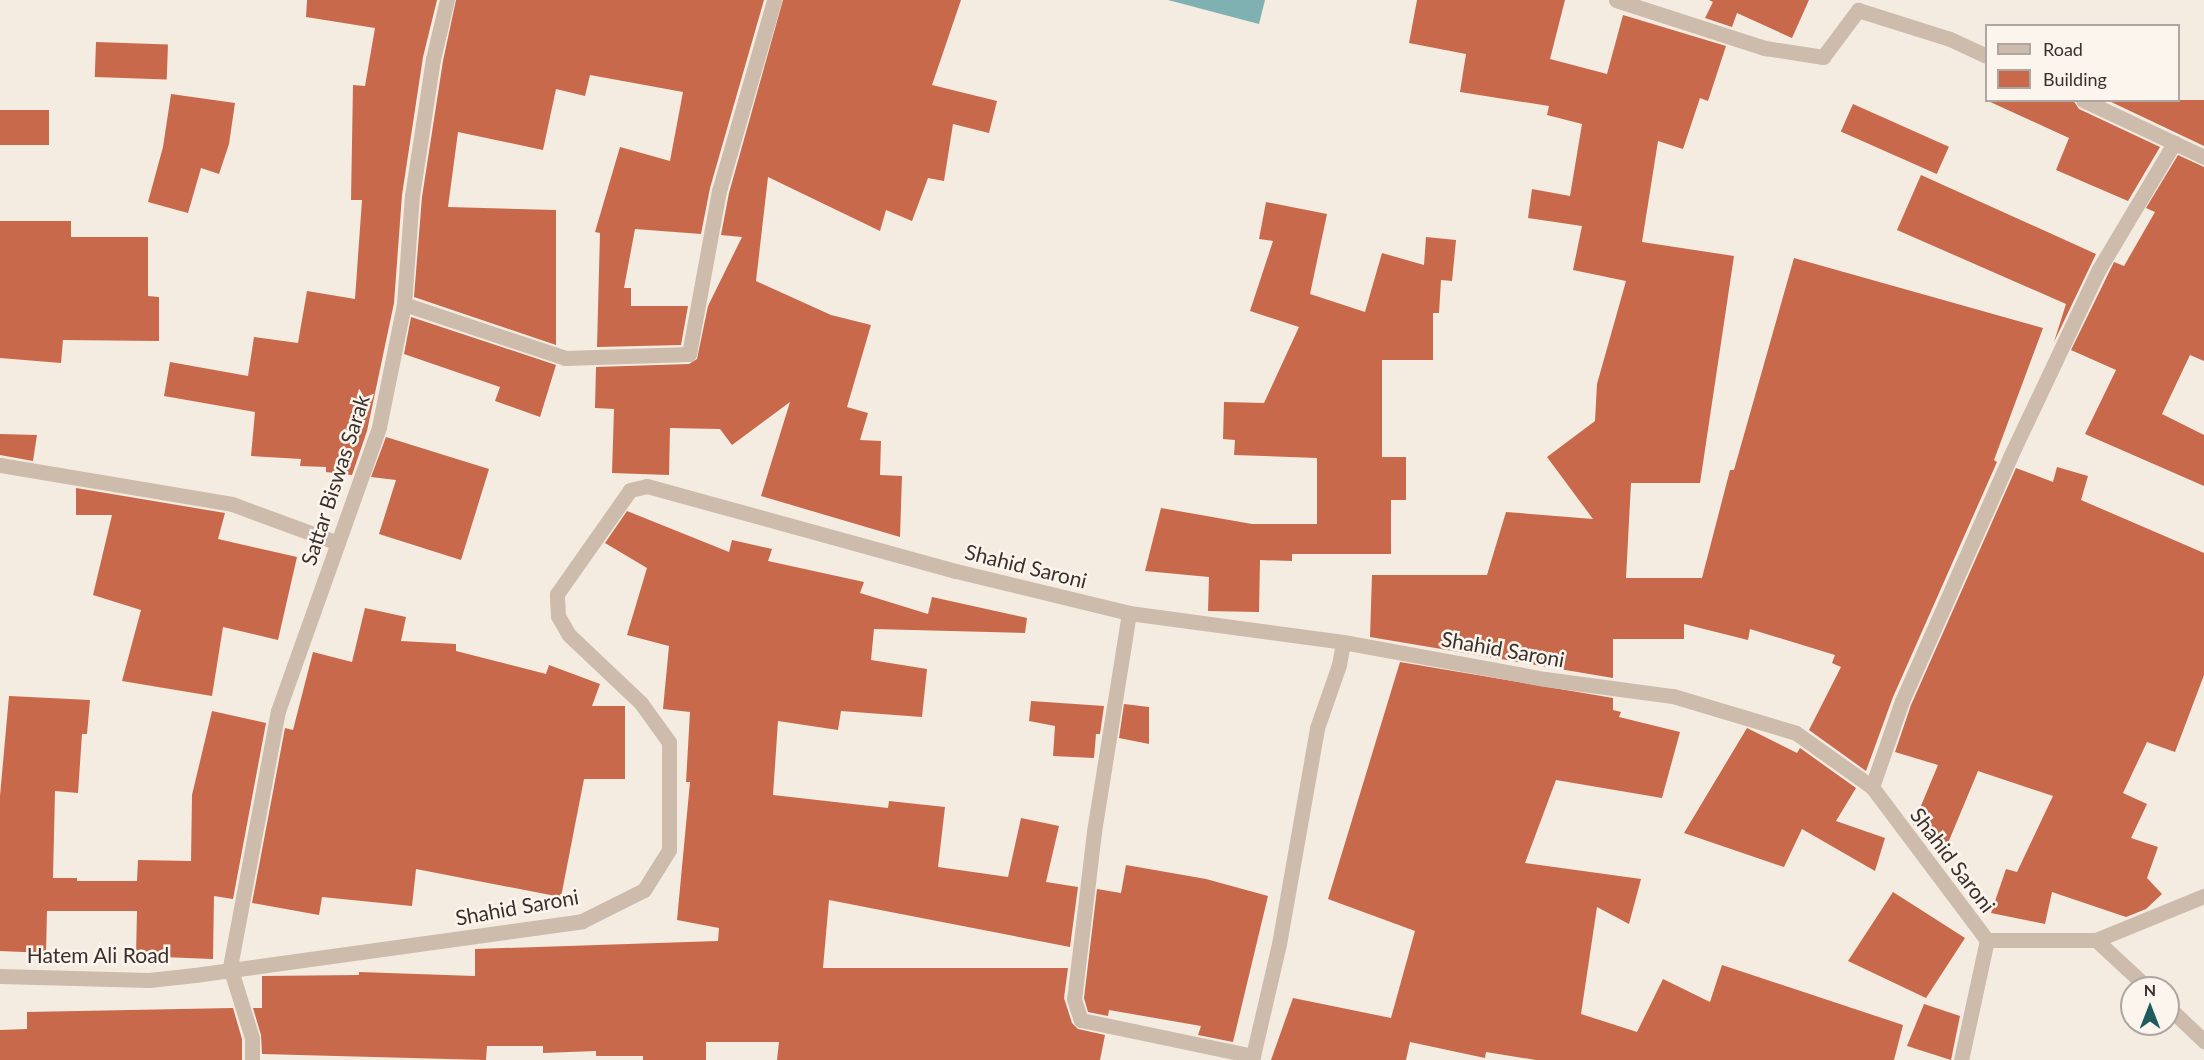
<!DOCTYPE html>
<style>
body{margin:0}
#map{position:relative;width:2204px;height:1060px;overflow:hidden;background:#f4ebe1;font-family:Lato,sans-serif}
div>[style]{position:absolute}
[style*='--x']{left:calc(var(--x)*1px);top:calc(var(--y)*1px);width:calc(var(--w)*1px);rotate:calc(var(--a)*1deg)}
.water>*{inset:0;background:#7fb0b2}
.building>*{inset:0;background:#c8694b;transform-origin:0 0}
.service>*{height:15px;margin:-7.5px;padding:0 7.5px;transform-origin:7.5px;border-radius:7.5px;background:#cdbbac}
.minor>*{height:15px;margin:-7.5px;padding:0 7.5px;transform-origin:7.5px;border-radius:7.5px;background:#cdbbac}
span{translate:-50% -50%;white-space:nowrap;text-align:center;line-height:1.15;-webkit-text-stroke:5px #fbf5ee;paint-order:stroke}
.street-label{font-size:21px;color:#3b302b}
.legend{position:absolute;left:1985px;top:24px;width:195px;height:78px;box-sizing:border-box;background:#fbf5ee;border:2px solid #aea6a0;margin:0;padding:8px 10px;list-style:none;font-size:18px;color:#3b302b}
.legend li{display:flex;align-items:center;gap:12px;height:30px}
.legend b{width:30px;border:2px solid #aea6a0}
.north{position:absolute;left:2120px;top:976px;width:60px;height:60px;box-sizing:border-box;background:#fbf5ee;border:2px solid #aea6a0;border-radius:50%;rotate:0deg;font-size:16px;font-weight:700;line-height:24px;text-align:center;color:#3b302b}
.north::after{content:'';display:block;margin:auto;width:21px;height:27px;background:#1f5a5e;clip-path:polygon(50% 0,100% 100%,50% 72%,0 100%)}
</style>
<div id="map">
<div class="water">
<div style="clip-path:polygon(1168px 0,1265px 0,1259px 24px)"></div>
</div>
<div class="building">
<div style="clip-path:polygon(307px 0,437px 0,423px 57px,402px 195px,394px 303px,367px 431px,352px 475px,326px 472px,326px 467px,300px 466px,301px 459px,251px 456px,255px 412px,164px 396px,170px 362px,248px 376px,254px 337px,298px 343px,307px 291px,355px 299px,362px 200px,351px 200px,353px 85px,365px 86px,375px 28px,306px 17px)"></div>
<div style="clip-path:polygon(456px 0,764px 0,710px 188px,701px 234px,635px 229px,624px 288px,631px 288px,631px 306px,688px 306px,681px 345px,597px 347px,600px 233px,595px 232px,620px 147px,670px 161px,683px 92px,590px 75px,585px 96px,556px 89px,543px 150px,458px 132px,448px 207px,556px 210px,556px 345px,414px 297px,422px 197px,443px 61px)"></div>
<div style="clip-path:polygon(783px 0,961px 0,932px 85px,997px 101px,989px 133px,953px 124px,944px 181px,928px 178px,912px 221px,886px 210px,880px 231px,768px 177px,756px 281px,831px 315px,871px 325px,847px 407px,868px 413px,860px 440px,881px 441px,880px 475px,902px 476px,900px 537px,761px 496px,790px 402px,732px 445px,720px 429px,670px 428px,669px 475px,612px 473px,614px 409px,595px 408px,596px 367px,689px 364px,697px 359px,708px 306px,742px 237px,721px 235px,729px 193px)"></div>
<div style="clip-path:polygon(1417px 0,1565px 0,1550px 59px,1607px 74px,1623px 15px,1726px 46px,1708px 101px,1700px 98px,1683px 149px,1658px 141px,1642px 242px,1734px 256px,1700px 483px,1631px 483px,1626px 578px,1702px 578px,1730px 470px,1734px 470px,1794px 258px,2043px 328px,1994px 460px,1997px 462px,1893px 697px,1866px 771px,1809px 730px,1841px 667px,1832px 663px,1835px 655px,1750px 629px,1748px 640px,1684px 624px,1684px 639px,1613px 639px,1613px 678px,1370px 637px,1372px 575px,1487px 575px,1506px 512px,1593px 519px,1547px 457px,1595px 421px,1597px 384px,1626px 281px,1573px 270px,1582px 226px,1528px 218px,1532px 189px,1570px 196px,1582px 124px,1547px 115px,1549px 106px,1460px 92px,1466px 54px,1409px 43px)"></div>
<div style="clip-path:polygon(1709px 0,1809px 0,1792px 38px,1737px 13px,1732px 27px,1705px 18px,1713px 2px)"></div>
<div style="left:96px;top:42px;width:72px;height:35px;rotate:2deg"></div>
<div style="clip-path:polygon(171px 94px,235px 103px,229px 144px,219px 174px,201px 168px,188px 213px,148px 202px,163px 147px)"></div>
<div style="clip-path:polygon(1986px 100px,2073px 100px,2079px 109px,2160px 147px,2128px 201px,2056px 170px,2069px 138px)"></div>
<div style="clip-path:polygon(2107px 100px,2204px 100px,2204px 146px)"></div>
<div style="left:1853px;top:104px;width:105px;height:30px;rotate:24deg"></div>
<div style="left:0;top:110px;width:49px;height:35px"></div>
<div style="clip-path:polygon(2178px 155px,2204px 167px,2204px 361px,2190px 355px,2162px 414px,2204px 435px,2204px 486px,2085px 434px,2116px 370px,2071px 350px,2114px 262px,2124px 266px,2155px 212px,2146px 208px)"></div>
<div style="clip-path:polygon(1921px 175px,2096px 254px,2054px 342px,2066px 304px,1897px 230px)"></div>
<div style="clip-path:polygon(1266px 202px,1327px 214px,1310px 294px,1365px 312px,1382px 253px,1424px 265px,1426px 237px,1456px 240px,1452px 281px,1441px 280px,1439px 313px,1433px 313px,1433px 360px,1382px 360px,1382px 457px,1406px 457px,1406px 500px,1391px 500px,1391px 554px,1292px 554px,1292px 561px,1260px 560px,1259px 612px,1208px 611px,1209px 577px,1145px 571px,1161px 508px,1252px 524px,1317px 524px,1317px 458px,1234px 455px,1235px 440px,1223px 439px,1224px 402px,1264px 403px,1299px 327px,1250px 311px,1273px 241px,1259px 239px)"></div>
<div style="clip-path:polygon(0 221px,71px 221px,71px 237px,148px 237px,148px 296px,159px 297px,159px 341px,63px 340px,61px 363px,0 358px)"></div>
<div style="clip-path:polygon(411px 317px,556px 365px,540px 417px,495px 401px,500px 387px,404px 354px)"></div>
<div style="clip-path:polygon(0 434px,37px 435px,33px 461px,0 455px)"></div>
<div style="clip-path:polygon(386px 437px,489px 469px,461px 560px,379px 534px,396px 480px,371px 477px)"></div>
<div style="clip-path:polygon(2057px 467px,2088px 476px,2081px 500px,2204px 553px,2204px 675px,2175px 752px,2147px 742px,2123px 793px,2147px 804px,2131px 838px,2158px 847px,2147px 878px,2162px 894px,2146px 909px,2126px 917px,2052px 892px,2045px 924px,1991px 913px,2006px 869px,2017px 872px,2053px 796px,1978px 771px,1948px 843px,1913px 825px,1938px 765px,1895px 752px,1911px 705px,2016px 468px,2053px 482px)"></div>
<div style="clip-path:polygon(76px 488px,225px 513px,218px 539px,297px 557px,278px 640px,223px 627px,212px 696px,122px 681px,141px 610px,93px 595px,112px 515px,76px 515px)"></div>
<div style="clip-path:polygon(627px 511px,729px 552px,732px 540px,772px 549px,768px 561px,864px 582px,860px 593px,928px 614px,932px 597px,1027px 618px,1025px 633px,874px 629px,871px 660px,927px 669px,922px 717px,841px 711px,838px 730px,778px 721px,773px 795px,888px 808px,889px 801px,945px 807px,938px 867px,1008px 877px,1021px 818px,1059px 826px,1046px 882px,1078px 887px,1070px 947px,829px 900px,823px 968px,1068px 968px,1064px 998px,1072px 1023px,1078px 1029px,1105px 1035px,1100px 1060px,777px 1060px,779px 1042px,706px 1042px,706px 1060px,643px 1060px,643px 1056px,596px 1056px,596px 1051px,543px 1053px,543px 1046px,487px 1046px,486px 1060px,262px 1054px,261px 1035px,253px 1008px,262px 1008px,262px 976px,359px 975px,359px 972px,475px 976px,475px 949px,718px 941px,719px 928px,677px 920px,690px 782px,686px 782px,690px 712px,663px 709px,669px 646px,627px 635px,647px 568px,605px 543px)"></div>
<div style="clip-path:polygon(365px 608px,406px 617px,401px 641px,456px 644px,456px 651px,546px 674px,549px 665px,600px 684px,592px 706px,625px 706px,625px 779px,584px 779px,561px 897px,416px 869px,412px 906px,322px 897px,319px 915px,252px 903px,285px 728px,293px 730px,313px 652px,352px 662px)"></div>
<div style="clip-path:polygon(1400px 662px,1613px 698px,1613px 710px,1621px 712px,1619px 717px,1680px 732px,1662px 798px,1556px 780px,1525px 863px,1641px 879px,1629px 924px,1597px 907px,1581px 1014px,1637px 1032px,1663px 979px,1710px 1002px,1722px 965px,1903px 1025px,1894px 1060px,1536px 1060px,1486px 1052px,1485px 1058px,1410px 1042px,1406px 1060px,1271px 1060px,1293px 998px,1391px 1018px,1415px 931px,1328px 899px)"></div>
<div style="clip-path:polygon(9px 696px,90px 700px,87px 734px,82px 734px,78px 793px,55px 791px,53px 878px,77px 878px,77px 881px,137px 881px,138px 860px,191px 861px,192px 795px,212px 711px,266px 723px,233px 899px,214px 896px,213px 959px,136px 956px,137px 911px,47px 911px,46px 953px,0 951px,0 796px)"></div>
<div style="clip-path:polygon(1031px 701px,1104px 706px,1100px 734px,1096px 734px,1094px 758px,1053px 756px,1055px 726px,1029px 721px)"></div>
<div style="clip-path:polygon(1124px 704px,1149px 707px,1149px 744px,1119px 738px)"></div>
<div style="clip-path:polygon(1747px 728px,1797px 753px,1800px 748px,1856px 788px,1836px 821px,1885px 838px,1875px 871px,1802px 829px,1784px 867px,1684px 833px)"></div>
<div style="clip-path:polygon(1126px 865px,1206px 879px,1268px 896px,1233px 1042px,1198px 1035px,1201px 1026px,1109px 1010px,1108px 1016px,1088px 1012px,1084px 998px,1097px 889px,1121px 893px)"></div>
<div style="clip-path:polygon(1893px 892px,1965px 938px,1926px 998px,1848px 961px)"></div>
<div style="clip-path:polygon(1924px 1004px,1960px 1016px,1951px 1060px,1907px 1046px)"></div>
<div style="clip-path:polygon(233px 1008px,242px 1039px,242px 1060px,0 1060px,0 1030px,27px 1029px,27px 1012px)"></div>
</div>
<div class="service">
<div style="--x:1872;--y:787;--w:91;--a:-70.8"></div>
<div style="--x:1902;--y:701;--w:267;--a:-66.1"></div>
<div style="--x:2010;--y:457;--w:208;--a:-64.7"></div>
<div style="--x:2099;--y:269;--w:147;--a:-59.2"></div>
</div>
<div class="minor">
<div style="--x:1616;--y:0;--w:157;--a:17.9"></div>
<div style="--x:1765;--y:48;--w:59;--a:8.8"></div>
<div style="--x:1823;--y:57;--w:59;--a:-53.3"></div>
<div style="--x:1858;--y:10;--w:96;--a:17.5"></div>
<div style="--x:1950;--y:39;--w:40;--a:25"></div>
<div style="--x:2083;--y:100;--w:134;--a:25.2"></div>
<div style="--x:404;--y:304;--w:170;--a:18.5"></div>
<div style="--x:565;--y:358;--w:124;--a:-1.8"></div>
<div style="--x:689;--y:354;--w:166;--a:-79.6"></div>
<div style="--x:719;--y:191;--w:199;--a:-73.9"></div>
<div style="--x:0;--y:465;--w:235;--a:9.5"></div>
<div style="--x:232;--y:504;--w:113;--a:20.2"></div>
<div style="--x:1129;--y:613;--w:222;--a:99.1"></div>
<div style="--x:1094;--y:832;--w:168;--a:96.8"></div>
<div style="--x:1074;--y:999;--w:22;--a:72"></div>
<div style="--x:1081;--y:1020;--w:176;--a:11.8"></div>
<div style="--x:2096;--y:940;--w:71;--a:42.7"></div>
<div style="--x:0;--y:976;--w:149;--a:1.5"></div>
<div style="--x:149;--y:980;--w:46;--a:-6.2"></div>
<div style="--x:195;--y:975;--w:391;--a:-7.9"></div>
<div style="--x:582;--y:921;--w:69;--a:-26.6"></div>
<div style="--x:644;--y:890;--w:47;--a:-58"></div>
<div style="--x:669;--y:850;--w:108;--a:-90"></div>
<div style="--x:669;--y:742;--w:48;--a:-125.7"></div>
<div style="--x:641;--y:703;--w:99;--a:-136.6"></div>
<div style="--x:569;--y:635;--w:22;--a:-120"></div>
<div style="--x:558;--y:616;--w:22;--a:-93"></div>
<div style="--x:557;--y:594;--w:127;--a:-54.9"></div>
<div style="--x:630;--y:490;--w:17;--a:-13"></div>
<div style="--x:647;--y:486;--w:320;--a:15.4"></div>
<div style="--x:956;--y:571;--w:178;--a:13.6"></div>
<div style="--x:1129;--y:613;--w:216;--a:7.7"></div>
<div style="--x:1343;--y:642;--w:205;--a:10.4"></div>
<div style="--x:1545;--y:679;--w:129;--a:7.6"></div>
<div style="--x:1673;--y:696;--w:128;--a:16.7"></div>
<div style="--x:1796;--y:733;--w:93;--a:35.4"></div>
<div style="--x:1872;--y:787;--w:191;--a:53.1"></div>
<div style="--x:1987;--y:940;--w:109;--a:0"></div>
<div style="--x:2096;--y:940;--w:117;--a:-22.2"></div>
<div style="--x:2168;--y:1007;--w:50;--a:43.4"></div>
<div style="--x:252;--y:1060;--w:22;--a:-90"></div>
<div style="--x:252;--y:1038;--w:74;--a:-107.2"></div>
<div style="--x:230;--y:967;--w:260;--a:-79.4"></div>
<div style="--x:278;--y:711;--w:301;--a:-70.4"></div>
<div style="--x:379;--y:427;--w:126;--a:-78.5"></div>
<div style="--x:404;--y:304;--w:108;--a:-85.8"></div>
<div style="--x:412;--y:196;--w:139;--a:-81.3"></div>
<div style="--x:433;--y:59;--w:61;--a:-76.7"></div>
<div style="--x:1252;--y:1060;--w:119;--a:-76.9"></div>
<div style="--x:1279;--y:944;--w:219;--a:-80"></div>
<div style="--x:1317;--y:728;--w:67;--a:-70.8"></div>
<div style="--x:1339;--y:665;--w:23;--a:-80"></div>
<div style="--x:1961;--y:1060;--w:123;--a:-77.8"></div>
</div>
<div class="street-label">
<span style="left:335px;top:480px;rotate:-72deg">Sattar Biswas Sarak</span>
<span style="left:1026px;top:566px;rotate:14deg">Shahid Saroni</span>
<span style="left:1503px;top:649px;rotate:10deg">Shahid Saroni</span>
<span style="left:1953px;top:860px;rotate:53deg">Shahid Saroni</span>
<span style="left:517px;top:907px;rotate:-10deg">Shahid Saroni</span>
<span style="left:98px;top:955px">Hatem Ali Road</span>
</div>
<ul class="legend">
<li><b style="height:8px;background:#cdbbac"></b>Road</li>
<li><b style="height:16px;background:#c8694b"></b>Building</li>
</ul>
<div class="north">N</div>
</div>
